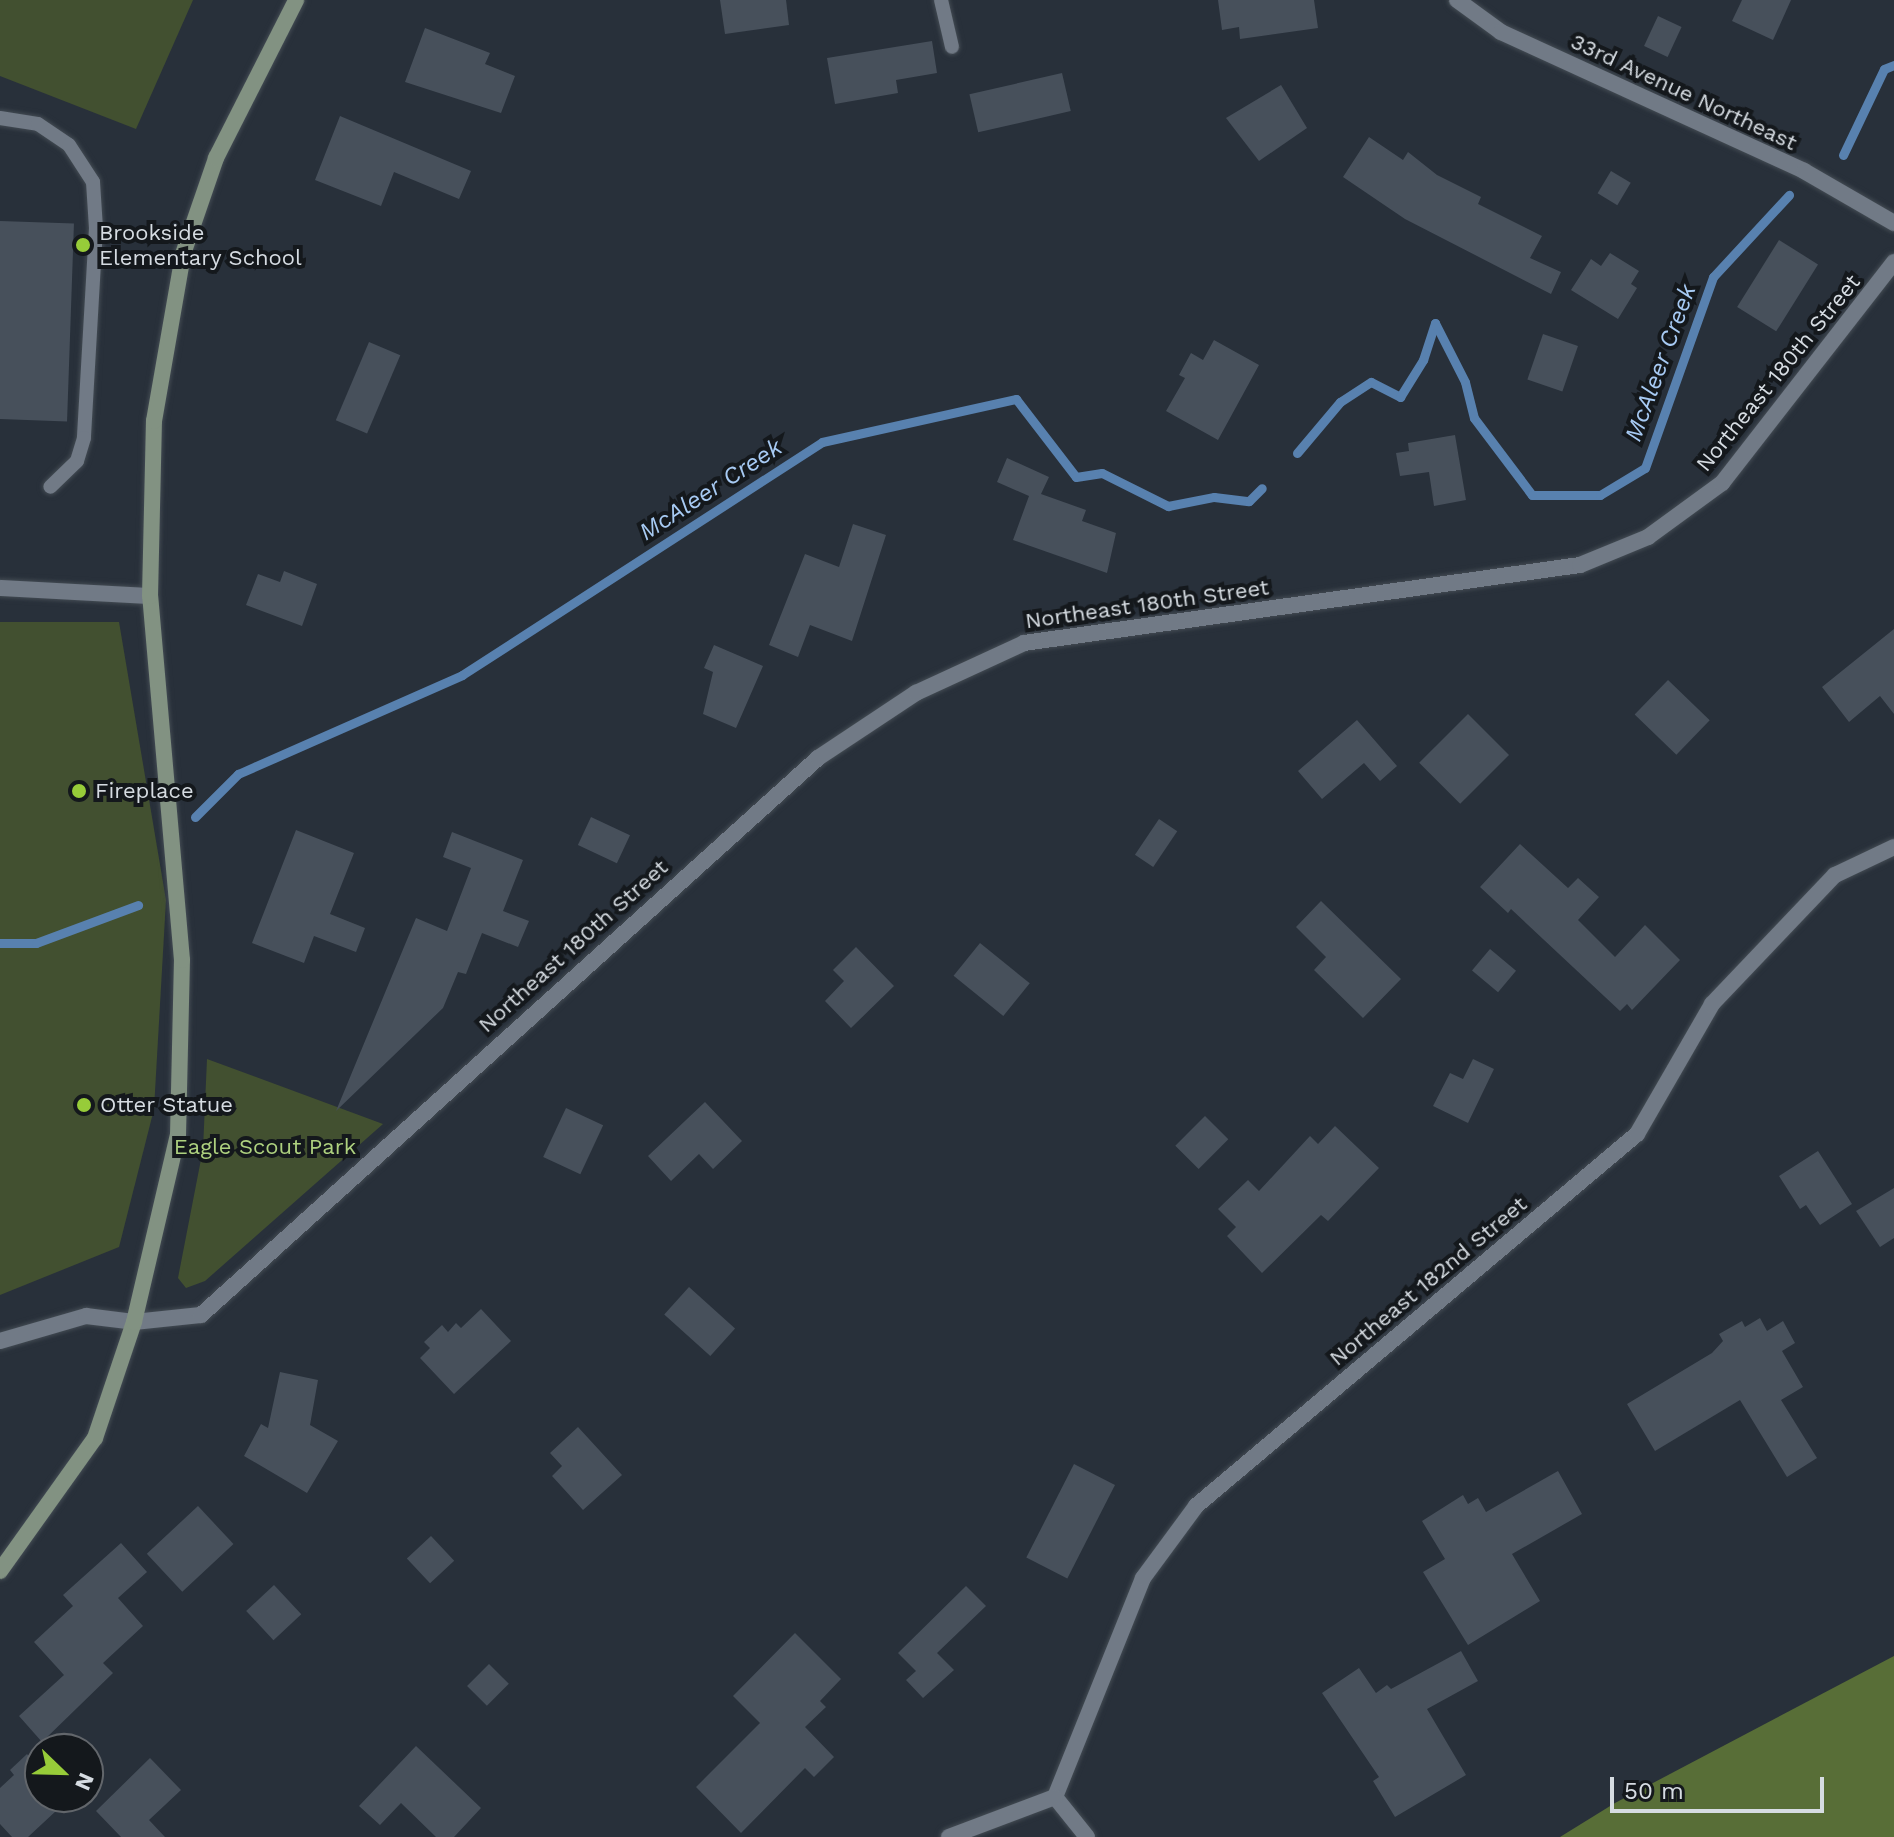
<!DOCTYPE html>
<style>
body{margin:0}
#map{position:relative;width:1894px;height:1837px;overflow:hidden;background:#28303a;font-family:"Work Sans",sans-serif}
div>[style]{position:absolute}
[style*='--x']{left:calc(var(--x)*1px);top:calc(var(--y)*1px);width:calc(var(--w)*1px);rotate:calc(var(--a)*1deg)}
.green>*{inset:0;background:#425030}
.forest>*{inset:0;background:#586e37}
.stream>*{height:9px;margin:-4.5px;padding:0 4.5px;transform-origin:4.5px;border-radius:4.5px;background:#5881af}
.building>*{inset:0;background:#47505b;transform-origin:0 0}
.roads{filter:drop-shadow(0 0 2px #434b53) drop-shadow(0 0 2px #434b53)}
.service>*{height:14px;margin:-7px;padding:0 7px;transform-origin:7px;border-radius:7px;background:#717a86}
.minor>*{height:16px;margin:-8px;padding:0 8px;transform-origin:8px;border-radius:8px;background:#717a86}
.tertiary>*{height:16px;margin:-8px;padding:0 8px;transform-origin:8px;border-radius:8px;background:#717a86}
.secondary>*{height:16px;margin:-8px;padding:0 8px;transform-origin:8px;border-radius:8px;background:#829282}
.dots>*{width:22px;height:22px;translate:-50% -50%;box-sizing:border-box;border:4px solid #14181c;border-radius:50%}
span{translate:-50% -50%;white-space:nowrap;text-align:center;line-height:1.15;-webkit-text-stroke:8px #14181c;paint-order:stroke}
.street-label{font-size:22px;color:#d6dce2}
.poi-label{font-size:22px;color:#d6dce2}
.left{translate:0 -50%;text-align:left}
.park-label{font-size:22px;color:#aed17f}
.water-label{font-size:24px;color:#a7caf3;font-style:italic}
.north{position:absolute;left:24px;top:1733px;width:80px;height:80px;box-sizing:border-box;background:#14181c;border:2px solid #62666b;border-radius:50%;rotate:113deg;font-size:22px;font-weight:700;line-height:32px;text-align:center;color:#d6dce2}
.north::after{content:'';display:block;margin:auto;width:28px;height:36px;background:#97cc39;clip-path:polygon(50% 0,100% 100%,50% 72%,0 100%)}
.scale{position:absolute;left:1610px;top:1777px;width:214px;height:36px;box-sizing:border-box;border:4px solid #d6dce2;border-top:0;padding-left:10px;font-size:24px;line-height:28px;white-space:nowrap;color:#d6dce2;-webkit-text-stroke:6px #14181c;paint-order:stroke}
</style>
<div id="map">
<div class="green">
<div style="clip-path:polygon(0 0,193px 0,136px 129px,0 76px)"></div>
<div style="clip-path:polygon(0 622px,119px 622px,166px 900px,154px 1109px,119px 1247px,0 1295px)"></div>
<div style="clip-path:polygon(207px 1059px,383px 1124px,205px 1281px,186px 1288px,178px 1278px,203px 1149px)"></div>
</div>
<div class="forest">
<div style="clip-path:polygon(1894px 1656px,1894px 1837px,1560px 1837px,1615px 1803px)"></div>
</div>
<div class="stream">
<div style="--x:1843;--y:155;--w:95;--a:-64.5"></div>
<div style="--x:1884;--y:69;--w:11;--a:-22"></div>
<div style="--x:1297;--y:453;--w:67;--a:-49.9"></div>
<div style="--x:1340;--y:402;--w:37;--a:-33"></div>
<div style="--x:1371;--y:382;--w:33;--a:27"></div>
<div style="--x:1400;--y:397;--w:44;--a:-58.1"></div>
<div style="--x:1423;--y:360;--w:39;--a:-72"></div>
<div style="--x:1435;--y:323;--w:66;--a:63"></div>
<div style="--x:1465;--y:382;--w:37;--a:76"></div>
<div style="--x:1474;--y:418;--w:96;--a:53"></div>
<div style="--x:1532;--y:495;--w:68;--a:0"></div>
<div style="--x:1600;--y:495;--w:52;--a:-31"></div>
<div style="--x:1645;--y:468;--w:203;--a:-70.4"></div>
<div style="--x:1713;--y:277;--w:112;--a:-47.2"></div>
<div style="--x:195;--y:817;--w:61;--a:-45"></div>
<div style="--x:238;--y:774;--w:245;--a:-23.8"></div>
<div style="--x:462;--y:675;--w:429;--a:-32.9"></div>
<div style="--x:822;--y:442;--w:199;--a:-12.5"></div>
<div style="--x:1016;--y:399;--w:98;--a:52.4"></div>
<div style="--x:1076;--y:477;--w:26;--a:-9"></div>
<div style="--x:1102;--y:473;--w:74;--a:26.6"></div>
<div style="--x:1168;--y:506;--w:47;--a:-11.1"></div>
<div style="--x:1214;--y:497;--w:35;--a:7"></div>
<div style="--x:1249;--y:501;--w:18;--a:-45"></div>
<div style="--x:0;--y:943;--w:36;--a:0"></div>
<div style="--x:36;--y:943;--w:109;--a:-20.4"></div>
</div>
<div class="building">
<div style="clip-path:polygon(720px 0,786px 0,789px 25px,725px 34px)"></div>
<div style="clip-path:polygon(1218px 0,1314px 0,1318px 28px,1240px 39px,1239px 27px,1222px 30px)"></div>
<div style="clip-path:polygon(1742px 0,1791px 0,1773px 40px,1732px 21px)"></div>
<div style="left:1658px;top:16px;width:26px;height:33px;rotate:25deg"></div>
<div style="clip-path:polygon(425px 28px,490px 53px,485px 64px,515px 76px,501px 113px,405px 82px)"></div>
<div style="clip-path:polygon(932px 41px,937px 73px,896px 80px,898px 93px,835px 104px,827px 58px)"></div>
<div style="left:1062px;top:73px;width:39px;height:95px;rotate:77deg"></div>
<div style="clip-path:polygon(1281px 85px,1307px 128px,1259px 161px,1226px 118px)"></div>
<div style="clip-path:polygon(340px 116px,471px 171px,459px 199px,394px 172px,381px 206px,315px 180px)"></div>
<div style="clip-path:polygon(1369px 137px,1403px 160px,1408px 152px,1437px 175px,1481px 197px,1478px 204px,1542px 236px,1530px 258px,1561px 272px,1551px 294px,1405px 219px,1343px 177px)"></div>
<div style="left:1611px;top:171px;width:23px;height:26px;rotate:31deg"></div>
<div style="left:0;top:221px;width:74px;height:198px;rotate:2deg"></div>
<div style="left:1779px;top:240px;width:46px;height:79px;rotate:32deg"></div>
<div style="clip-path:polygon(1610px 253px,1639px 271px,1631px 284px,1637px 288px,1618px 319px,1571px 290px,1591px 259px,1601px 266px)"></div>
<div style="left:1543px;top:334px;width:37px;height:48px;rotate:19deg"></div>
<div style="clip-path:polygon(1214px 340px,1259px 365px,1218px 440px,1166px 411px,1185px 378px,1179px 375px,1191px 353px,1203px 360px)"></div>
<div style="left:369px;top:342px;width:34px;height:85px;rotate:23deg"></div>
<div style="clip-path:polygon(1455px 435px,1466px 500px,1434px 506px,1429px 472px,1400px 476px,1396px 453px,1409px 451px,1408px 443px)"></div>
<div style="clip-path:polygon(1007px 458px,1049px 477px,1041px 494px,1086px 510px,1082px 521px,1116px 533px,1107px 573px,1013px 540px,1029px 496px,997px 482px)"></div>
<div style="clip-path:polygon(853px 524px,886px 535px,852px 641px,810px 625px,798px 657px,769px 645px,805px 554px,839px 567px)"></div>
<div style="clip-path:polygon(284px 571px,317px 584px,302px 626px,246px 605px,258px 574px,280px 582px)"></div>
<div style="clip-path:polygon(1894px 629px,1894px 714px,1880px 696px,1849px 722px,1822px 687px)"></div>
<div style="clip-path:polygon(714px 645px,763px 666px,736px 728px,703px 714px,713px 672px,704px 668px)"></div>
<div style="left:1668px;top:680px;width:58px;height:48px;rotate:44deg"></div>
<div style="left:1468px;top:714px;width:58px;height:69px;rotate:45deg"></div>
<div style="clip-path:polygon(1357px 720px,1397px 766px,1380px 781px,1364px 763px,1322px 799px,1298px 771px)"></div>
<div style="left:591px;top:817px;width:43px;height:31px;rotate:25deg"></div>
<div style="left:1159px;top:819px;width:22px;height:43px;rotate:34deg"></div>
<div style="clip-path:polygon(296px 830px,354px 853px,330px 914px,365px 928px,356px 952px,314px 936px,304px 963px,252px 943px)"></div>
<div style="clip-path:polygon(452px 832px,523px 860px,503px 911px,529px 921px,518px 947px,482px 933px,466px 974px,458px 972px,443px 1008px,336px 1111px,416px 918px,447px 931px,471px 868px,443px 857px)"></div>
<div style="clip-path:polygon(1520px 844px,1568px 888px,1578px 878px,1599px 897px,1578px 920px,1615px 957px,1645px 925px,1680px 960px,1632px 1010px,1627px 1004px,1620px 1011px,1511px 909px,1508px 913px,1480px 887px)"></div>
<div style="clip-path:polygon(1321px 901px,1401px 979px,1363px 1018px,1314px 970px,1326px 957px,1296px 927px)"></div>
<div style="left:980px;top:943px;width:64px;height:42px;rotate:39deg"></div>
<div style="clip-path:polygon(856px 947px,894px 986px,851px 1028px,825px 1001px,844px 981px,833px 970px)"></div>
<div style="left:1490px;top:949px;width:34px;height:28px;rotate:40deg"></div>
<div style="clip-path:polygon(1473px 1059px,1494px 1069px,1468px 1123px,1433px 1106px,1450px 1073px,1463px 1079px)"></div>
<div style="clip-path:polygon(705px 1102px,742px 1141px,713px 1169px,699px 1154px,671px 1181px,648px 1156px)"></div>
<div style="left:566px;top:1108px;width:41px;height:54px;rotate:25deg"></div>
<div style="left:1205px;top:1116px;width:33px;height:42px;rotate:45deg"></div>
<div style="clip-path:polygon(1335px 1126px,1379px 1168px,1328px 1221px,1321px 1215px,1262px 1273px,1227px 1236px,1236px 1227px,1218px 1209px,1248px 1180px,1259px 1191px,1310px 1136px,1318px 1144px)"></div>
<div style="clip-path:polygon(1818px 1151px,1852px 1204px,1820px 1225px,1806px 1205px,1800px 1209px,1779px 1176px)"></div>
<div style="clip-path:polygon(1894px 1188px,1894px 1238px,1880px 1247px,1856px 1211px)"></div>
<div style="left:689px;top:1287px;width:62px;height:37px;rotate:42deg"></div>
<div style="clip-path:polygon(481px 1309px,511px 1341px,454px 1394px,420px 1358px,430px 1348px,424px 1342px,442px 1325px,448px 1332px,456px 1323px,461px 1328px)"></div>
<div style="clip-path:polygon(1760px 1318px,1767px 1331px,1783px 1321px,1795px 1343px,1782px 1351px,1803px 1387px,1781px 1400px,1817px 1458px,1787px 1477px,1740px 1400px,1655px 1451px,1627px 1404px,1712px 1353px,1723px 1341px,1719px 1334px,1742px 1321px,1745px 1327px)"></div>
<div style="clip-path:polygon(280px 1372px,318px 1380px,310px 1425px,338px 1441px,307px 1493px,244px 1456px,261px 1424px,268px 1428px)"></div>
<div style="clip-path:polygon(578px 1427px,622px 1475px,583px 1510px,552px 1476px,562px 1466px,550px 1453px)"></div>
<div style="left:1074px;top:1464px;width:46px;height:105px;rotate:27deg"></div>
<div style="clip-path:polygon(1558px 1471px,1582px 1514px,1512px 1554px,1540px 1601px,1468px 1645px,1423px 1572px,1445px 1559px,1422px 1521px,1463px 1495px,1468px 1504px,1478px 1498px,1486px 1512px)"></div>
<div style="left:198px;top:1506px;width:52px;height:70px;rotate:47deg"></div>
<div style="left:431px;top:1536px;width:34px;height:33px;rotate:47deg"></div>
<div style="clip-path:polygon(121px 1543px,147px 1572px,118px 1598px,143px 1626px,103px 1663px,113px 1673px,42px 1742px,19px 1716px,64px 1675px,34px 1642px,73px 1606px,63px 1595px)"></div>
<div style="left:274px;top:1585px;width:40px;height:38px;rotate:47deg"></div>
<div style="clip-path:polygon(966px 1586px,986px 1606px,937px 1653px,954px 1670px,923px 1698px,906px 1680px,916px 1671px,898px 1653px)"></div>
<div style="clip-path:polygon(795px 1633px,841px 1679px,820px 1701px,826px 1707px,805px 1727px,834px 1757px,814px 1777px,805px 1768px,741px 1833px,696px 1787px,760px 1723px,733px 1696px)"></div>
<div style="clip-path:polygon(1461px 1651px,1478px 1681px,1427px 1709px,1466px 1775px,1395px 1817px,1373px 1781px,1379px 1777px,1322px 1693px,1359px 1668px,1376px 1693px,1387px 1685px,1391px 1689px)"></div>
<div style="left:489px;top:1664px;width:28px;height:31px;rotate:45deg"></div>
<div style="clip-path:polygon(416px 1746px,481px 1808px,454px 1837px,436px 1837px,401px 1803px,380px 1825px,359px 1806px)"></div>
<div style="clip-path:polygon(40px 1751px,40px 1797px,71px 1797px,28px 1837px,12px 1837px,0 1824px,0 1788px,14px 1775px,10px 1770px,27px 1754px,31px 1759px)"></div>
<div style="clip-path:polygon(150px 1758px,181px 1790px,149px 1820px,165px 1837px,121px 1837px,96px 1811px)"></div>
</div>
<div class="roads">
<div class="service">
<div style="--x:941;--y:0;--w:48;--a:76.8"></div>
<div style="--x:0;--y:118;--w:38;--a:9"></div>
<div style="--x:38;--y:124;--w:37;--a:34"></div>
<div style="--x:69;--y:145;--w:44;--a:57"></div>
<div style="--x:93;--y:182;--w:46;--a:86.3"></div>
<div style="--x:96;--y:228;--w:210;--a:93.3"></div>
<div style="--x:84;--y:438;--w:24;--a:107"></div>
<div style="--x:77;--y:461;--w:37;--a:136"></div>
</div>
<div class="minor">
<div style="--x:1457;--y:0;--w:54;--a:36"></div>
<div style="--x:1501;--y:32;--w:333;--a:24.6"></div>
<div style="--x:1804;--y:171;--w:104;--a:30"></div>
<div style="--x:0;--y:588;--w:150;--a:3.1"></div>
<div style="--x:1055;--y:1797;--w:236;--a:-68.1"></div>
<div style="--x:1143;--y:1578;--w:89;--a:-53.6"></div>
<div style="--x:1196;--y:1506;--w:577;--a:-40.15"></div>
<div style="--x:1637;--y:1134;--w:150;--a:-60"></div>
<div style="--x:1712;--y:1004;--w:178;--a:-46.4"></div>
<div style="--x:1835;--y:875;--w:65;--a:-25.4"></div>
<div style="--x:1055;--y:1797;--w:51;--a:51.3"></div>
<div style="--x:949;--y:1837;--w:113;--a:-20.7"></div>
</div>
<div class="tertiary">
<div style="--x:0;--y:1341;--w:90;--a:-16.2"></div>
<div style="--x:86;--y:1316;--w:48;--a:7.1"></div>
<div style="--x:134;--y:1322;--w:67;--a:-6"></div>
<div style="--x:201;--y:1315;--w:831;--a:-42.07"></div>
<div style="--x:818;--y:758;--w:118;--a:-33.6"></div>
<div style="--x:916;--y:693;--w:119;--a:-24.8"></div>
<div style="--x:1024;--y:643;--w:561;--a:-7.99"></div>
<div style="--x:1580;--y:565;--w:74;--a:-22.4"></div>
<div style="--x:1648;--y:537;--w:92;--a:-36.1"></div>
<div style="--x:1722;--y:483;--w:280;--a:-52.1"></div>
</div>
<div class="secondary">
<div style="--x:0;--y:1571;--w:163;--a:-54.5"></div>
<div style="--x:95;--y:1438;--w:122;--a:-71.4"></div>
<div style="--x:134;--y:1322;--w:192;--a:-76.8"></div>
<div style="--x:178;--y:1135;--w:175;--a:-88.7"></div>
<div style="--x:182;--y:960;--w:365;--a:-95"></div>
<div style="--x:150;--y:596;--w:175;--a:-88.7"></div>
<div style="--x:154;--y:421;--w:169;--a:-80.1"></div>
<div style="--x:183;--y:254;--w:102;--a:-71"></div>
<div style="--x:216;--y:158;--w:177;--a:-63.1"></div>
</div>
</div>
<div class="dots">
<div style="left:83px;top:245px;background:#97cc39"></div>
<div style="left:79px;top:791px;background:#97cc39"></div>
<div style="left:84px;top:1105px;background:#97cc39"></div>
</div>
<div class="street-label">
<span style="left:1684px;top:92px;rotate:25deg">33rd Avenue Northeast</span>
<span style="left:1778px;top:373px;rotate:-51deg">Northeast 180th Street</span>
<span style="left:1147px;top:604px;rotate:-8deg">Northeast 180th Street</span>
<span style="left:573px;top:946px;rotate:-42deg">Northeast 180th Street</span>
<span style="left:1428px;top:1281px;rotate:-40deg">Northeast 182nd Street</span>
</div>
<div class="poi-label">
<span class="left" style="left:99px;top:245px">Brookside<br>Elementary School</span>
<span class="left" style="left:95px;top:791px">Fireplace</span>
<span class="left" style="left:100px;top:1105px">Otter Statue</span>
</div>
<div class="park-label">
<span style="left:265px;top:1147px">Eagle Scout Park</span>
</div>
<div class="water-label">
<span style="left:1661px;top:363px;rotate:-70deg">McAleer Creek</span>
<span style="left:711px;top:490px;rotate:-33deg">McAleer Creek</span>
</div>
<div class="north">N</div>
<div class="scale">50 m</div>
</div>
